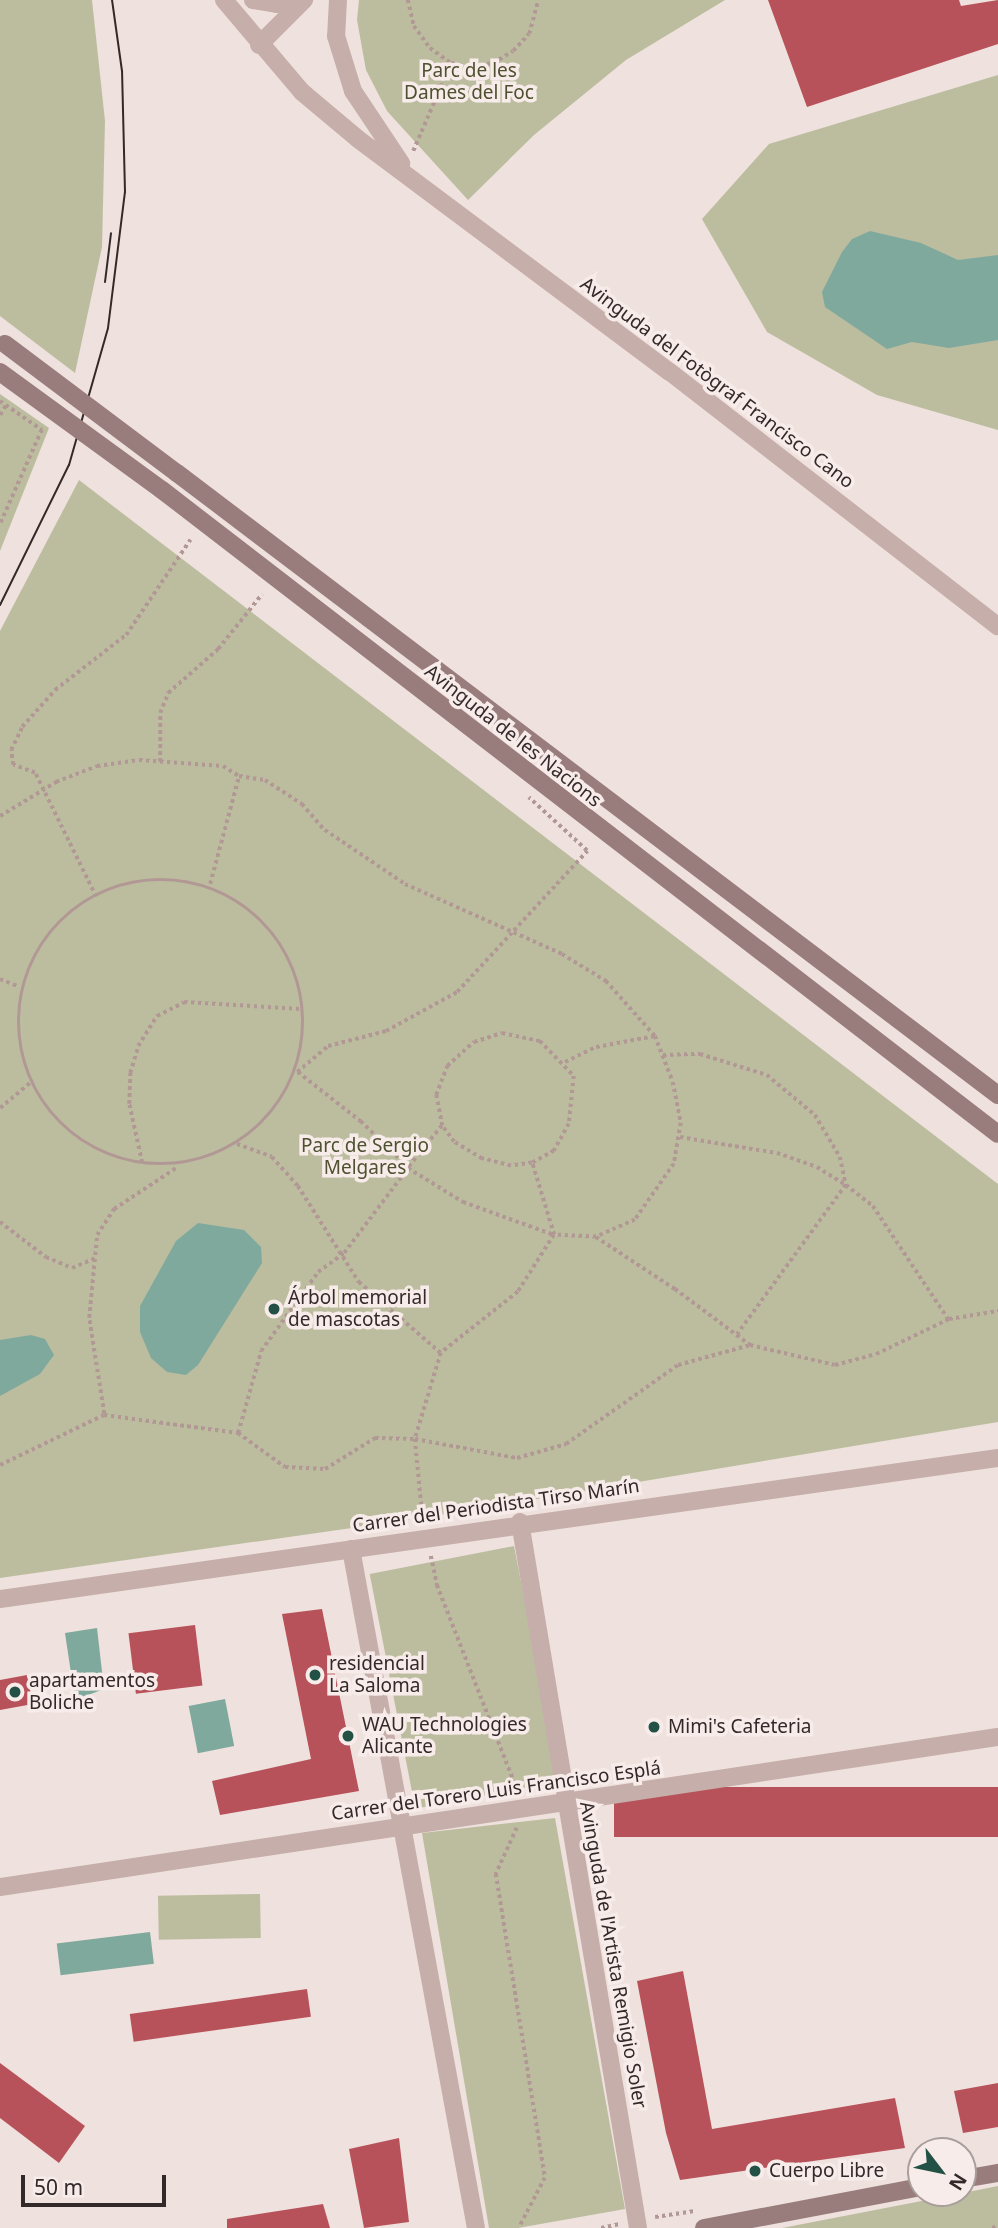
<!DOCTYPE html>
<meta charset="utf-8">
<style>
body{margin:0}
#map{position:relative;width:998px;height:2228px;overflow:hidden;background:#efe1dd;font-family:"Noto Sans",sans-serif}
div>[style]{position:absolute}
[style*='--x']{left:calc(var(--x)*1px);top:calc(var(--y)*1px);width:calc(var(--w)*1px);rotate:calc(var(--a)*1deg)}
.green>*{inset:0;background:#bcbd9f;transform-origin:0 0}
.water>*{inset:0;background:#7fa99d;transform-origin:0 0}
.building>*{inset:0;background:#b8525a;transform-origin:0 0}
.path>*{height:3.5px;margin-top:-1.75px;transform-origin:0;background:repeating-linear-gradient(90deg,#b29895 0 3.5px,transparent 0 7px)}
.path>.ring{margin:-1.75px;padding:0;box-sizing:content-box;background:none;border:3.5px solid #b29895;border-radius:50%}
.street>*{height:18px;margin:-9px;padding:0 9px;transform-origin:9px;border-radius:9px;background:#c6aeaa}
.secondary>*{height:18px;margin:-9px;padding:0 9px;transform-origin:9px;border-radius:9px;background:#997d7c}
.tram>*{height:2px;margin:-1px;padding:0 1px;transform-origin:1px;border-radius:1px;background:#342929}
.secondary-bridge>*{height:18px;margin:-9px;padding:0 9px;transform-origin:9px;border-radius:9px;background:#997d7c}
.dots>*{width:19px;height:19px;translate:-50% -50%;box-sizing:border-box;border:4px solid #f7ece9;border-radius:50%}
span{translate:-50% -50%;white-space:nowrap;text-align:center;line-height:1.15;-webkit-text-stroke:7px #f7ece9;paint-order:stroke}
.park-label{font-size:19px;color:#4e502f}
.street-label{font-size:19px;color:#342929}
.poi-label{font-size:19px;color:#342929}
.left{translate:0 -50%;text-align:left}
.north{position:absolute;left:907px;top:2137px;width:70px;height:70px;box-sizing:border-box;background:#f7ece9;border:2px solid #a99e9c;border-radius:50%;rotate:122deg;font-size:19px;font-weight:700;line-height:28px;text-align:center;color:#342929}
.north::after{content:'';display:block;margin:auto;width:24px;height:32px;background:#235145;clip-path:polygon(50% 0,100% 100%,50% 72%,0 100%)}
.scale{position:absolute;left:21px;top:2175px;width:145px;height:32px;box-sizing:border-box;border:4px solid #342929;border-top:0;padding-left:9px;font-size:21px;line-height:24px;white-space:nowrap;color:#342929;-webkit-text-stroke:5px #f7ece9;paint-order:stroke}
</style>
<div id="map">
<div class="green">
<div style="clip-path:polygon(0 0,92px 0,105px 121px,102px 247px,75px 373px,0 316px)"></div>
<div style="clip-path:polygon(359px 0,725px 0,626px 60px,534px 135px,468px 200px,387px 111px,366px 70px,357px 20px)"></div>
<div style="clip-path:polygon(998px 75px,998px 430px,877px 395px,767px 332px,702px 219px,769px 144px)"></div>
<div style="clip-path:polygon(0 394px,49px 428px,0 551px)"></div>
<div style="clip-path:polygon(79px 480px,998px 1184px,998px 1422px,422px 1518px,0 1578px,0 631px)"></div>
<div style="left:514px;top:1546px;width:239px;height:147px;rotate:79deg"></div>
<div style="clip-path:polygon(555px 1818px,625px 2209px,518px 2228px,489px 2228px,422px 1833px)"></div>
<div style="left:260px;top:1894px;width:44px;height:102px;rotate:89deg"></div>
<div style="clip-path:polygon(998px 2186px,998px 2228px,782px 2228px,963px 2193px)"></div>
</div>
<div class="water">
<div style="clip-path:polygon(870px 231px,921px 243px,958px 260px,998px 255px,998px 340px,949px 348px,912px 342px,887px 349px,825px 307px,822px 292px,842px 252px,852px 239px)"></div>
<div style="clip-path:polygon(198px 1223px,244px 1230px,261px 1247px,262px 1263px,198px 1365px,186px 1375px,167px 1372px,151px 1358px,140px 1332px,140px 1306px,176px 1241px)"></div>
<div style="clip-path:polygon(31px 1335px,45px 1339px,54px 1355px,40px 1374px,0 1396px,0 1340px)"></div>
<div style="clip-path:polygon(97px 1628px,104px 1689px,75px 1700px,65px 1633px)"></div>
<div style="left:225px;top:1699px;width:48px;height:37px;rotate:79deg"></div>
<div style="left:150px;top:1932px;width:32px;height:94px;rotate:83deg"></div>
</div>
<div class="building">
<div style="clip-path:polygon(768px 0,959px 0,961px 6px,998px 0,998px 44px,807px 107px)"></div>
<div style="clip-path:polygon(322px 1609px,359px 1791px,220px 1815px,212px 1781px,311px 1759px,282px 1614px)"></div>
<div style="left:195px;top:1625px;width:61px;height:67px;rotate:83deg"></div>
<div style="clip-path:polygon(27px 1675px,33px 1704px,0 1710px,0 1680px)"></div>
<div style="left:998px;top:1787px;width:50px;height:384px;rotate:90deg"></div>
<div style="clip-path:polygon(683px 1971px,712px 2129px,895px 2098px,905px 2148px,680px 2180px,666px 2133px,637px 1981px)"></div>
<div style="left:307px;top:1989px;width:28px;height:179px;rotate:82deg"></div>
<div style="clip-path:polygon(0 2063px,85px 2126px,59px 2163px,0 2118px)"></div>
<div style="clip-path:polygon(998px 2083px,998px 2127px,963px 2133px,954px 2091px)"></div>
<div style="clip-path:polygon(399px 2138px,409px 2222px,364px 2228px,349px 2149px)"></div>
<div style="clip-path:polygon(323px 2204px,330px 2228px,227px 2228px,227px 2219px)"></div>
</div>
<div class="path">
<div style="--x:408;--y:0;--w:27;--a:77"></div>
<div style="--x:414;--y:26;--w:27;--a:54"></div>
<div style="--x:430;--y:48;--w:26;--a:36"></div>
<div style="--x:451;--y:63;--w:15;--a:11"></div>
<div style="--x:466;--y:66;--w:27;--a:-6"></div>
<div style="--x:493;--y:63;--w:23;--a:-31"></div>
<div style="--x:513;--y:51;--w:23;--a:-47"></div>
<div style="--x:529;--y:34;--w:35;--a:-75"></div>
<div style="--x:413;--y:151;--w:96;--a:-66.6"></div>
<div style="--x:0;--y:401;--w:51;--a:34.6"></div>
<div style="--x:42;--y:430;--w:104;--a:113.9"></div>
<div style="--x:0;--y:415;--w:12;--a:-59"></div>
<div style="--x:160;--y:762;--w:49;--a:-90"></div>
<div style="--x:160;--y:713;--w:22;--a:-68"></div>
<div style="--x:168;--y:693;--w:67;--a:-41.3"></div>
<div style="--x:218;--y:649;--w:70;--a:-51.3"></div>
<div style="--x:0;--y:816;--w:66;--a:-31.3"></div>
<div style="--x:56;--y:782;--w:44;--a:-21.3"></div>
<div style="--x:97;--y:766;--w:42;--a:-8.1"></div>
<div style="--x:139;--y:760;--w:84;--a:4.1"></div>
<div style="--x:223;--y:766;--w:19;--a:32"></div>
<div style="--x:239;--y:776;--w:26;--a:9"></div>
<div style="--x:265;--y:780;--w:44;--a:33"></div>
<div style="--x:302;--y:804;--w:35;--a:49"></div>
<div style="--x:325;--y:830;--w:97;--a:34"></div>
<div style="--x:405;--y:884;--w:172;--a:24"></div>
<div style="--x:562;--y:954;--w:52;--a:31.5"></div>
<div style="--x:606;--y:981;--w:74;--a:48.3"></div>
<div style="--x:655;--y:1036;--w:49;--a:68.6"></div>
<div style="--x:673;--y:1082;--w:42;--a:79"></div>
<div style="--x:681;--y:1123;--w:42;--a:99.7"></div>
<div style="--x:674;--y:1164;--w:68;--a:124.9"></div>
<div style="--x:635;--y:1220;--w:43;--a:156.4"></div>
<div style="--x:596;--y:1237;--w:42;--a:-177.3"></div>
<div style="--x:554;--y:1235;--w:75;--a:-107"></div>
<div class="ring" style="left:19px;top:880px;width:280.5px;height:280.5px"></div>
<div style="--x:210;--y:884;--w:112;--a:-75"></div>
<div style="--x:96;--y:897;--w:138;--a:-116.2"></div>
<div style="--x:35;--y:773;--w:23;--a:-160"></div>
<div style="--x:13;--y:765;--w:15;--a:-98"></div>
<div style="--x:11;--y:750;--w:25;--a:-64"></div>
<div style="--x:22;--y:727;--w:50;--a:-48.3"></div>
<div style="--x:55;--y:690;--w:90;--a:-37.8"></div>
<div style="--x:126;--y:635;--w:115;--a:-56"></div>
<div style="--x:0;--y:979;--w:18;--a:22"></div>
<div style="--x:502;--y:1033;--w:39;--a:12"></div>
<div style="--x:540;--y:1041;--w:49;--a:45.8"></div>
<div style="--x:574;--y:1076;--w:48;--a:95.9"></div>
<div style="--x:569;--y:1124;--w:31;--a:119"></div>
<div style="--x:554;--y:1151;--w:25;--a:151"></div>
<div style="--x:532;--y:1163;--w:21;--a:172"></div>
<div style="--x:511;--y:1166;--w:30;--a:-166"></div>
<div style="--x:482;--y:1159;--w:33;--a:-149"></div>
<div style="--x:454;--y:1142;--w:20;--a:-127"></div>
<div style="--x:442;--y:1126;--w:32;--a:-101"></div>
<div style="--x:436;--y:1095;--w:31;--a:-69"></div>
<div style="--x:447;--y:1066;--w:36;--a:-42"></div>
<div style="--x:474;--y:1042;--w:29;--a:-18"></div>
<div style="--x:663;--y:1055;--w:37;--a:-2"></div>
<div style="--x:700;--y:1054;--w:70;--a:17.4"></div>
<div style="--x:767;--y:1075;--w:62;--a:39.8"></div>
<div style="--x:815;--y:1115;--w:49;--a:59.2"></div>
<div style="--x:840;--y:1157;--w:29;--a:78"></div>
<div style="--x:846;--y:1185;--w:185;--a:126"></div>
<div style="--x:565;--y:1062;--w:34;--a:-26"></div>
<div style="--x:596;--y:1047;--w:60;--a:-10.6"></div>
<div style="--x:0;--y:1108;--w:40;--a:-40"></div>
<div style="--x:442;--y:1126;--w:54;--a:129"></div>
<div style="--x:408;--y:1168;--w:66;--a:-135.6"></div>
<div style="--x:361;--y:1122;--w:81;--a:-142"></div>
<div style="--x:297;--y:1072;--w:40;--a:-40"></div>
<div style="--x:328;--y:1046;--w:60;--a:-14.5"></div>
<div style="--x:386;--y:1031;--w:81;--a:-28.8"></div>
<div style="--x:457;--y:992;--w:192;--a:-47.3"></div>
<div style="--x:587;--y:851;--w:79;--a:-137.6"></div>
<div style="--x:680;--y:1137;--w:98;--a:9.4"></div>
<div style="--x:777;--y:1153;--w:42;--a:19.3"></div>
<div style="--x:817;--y:1167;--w:34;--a:32"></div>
<div style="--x:846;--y:1185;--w:34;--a:38"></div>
<div style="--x:873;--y:1206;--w:136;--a:56.4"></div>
<div style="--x:237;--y:1144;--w:37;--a:20"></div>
<div style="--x:272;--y:1157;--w:39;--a:48"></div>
<div style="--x:298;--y:1186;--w:114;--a:57.6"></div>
<div style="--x:359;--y:1282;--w:108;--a:40.9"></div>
<div style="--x:142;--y:1163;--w:60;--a:-102.4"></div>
<div style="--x:129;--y:1104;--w:31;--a:-88"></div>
<div style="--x:130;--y:1073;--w:28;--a:-73"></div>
<div style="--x:138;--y:1046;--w:36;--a:-58"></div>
<div style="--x:157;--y:1016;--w:30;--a:-27"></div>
<div style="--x:184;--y:1002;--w:117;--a:3.4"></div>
<div style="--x:0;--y:1222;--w:58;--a:37.3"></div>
<div style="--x:46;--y:1257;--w:28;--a:23"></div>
<div style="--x:72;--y:1268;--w:26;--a:-23"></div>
<div style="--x:596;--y:1237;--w:95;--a:33.4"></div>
<div style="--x:675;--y:1289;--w:94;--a:36.7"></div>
<div style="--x:104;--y:1414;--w:97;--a:-98.9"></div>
<div style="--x:89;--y:1318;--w:83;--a:-84.5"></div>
<div style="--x:97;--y:1235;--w:31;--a:-57"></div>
<div style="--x:114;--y:1209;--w:74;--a:-33.5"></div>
<div style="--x:238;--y:1433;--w:58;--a:35.9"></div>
<div style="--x:285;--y:1467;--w:40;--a:2.9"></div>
<div style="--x:325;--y:1469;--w:59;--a:-31.8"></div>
<div style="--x:375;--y:1438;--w:40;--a:1.4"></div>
<div style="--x:415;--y:1439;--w:104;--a:10.6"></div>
<div style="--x:517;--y:1458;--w:51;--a:-15.9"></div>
<div style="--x:566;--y:1444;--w:137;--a:-35.2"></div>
<div style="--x:678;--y:1365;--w:75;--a:-15.5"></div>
<div style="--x:750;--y:1345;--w:87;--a:13.2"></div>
<div style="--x:835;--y:1365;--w:42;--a:-15"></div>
<div style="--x:876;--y:1354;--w:81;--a:-25.6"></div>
<div style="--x:949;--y:1319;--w:50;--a:-9.3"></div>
<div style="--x:0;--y:1465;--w:115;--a:-25.7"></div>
<div style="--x:104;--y:1415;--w:135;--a:7.7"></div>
<div style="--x:238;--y:1433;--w:85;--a:-74.3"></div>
<div style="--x:261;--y:1351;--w:97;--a:-54.2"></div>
<div style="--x:318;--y:1272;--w:32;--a:-36"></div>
<div style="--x:344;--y:1253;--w:106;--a:-53"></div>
<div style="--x:408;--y:1168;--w:65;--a:31.7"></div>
<div style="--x:463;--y:1202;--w:97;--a:19.9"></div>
<div style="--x:554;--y:1235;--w:67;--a:122.3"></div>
<div style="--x:518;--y:1292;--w:98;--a:141.6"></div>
<div style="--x:441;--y:1353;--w:90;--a:106.8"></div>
<div style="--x:415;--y:1439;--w:83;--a:84.5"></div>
<div style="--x:431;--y:1556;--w:30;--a:78"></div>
<div style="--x:437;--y:1585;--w:222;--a:68.6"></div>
<div style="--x:517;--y:1828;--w:51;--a:114.5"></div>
<div style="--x:496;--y:1874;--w:308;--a:80.8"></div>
<div style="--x:545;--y:2178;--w:56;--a:117.5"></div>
<div style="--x:655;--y:2217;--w:40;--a:-8.5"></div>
<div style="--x:601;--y:2228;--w:19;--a:-12"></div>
<div style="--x:992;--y:2228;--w:6;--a:-18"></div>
</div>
<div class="street">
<div style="--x:224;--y:0;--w:121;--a:49.7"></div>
<div style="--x:302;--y:92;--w:73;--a:40"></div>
<div style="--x:358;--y:139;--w:389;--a:36.8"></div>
<div style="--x:670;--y:372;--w:415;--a:37.8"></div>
<div style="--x:253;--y:0;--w:24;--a:9"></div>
<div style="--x:277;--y:4;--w:20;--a:-11"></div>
<div style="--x:338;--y:0;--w:36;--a:93"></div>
<div style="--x:336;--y:36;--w:58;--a:72.8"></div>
<div style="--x:353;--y:91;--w:87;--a:56.3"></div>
<div style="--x:259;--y:45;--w:64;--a:-45"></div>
<div style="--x:520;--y:1522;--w:716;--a:80.51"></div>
<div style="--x:351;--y:1549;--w:690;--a:79.57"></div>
<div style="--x:0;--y:1599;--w:1008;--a:-8.04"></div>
<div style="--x:0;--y:1887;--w:1009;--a:-8.55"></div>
</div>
<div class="secondary">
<div style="--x:177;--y:473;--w:1030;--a:37.15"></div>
<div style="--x:162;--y:490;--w:1055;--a:37.61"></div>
<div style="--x:963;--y:2179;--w:36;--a:-10"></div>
<div style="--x:704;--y:2228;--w:221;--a:-10.7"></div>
</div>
<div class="tram">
<div style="--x:105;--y:282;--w:49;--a:-83"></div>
<div style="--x:0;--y:605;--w:156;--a:-63.8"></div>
<div style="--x:69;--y:465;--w:142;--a:-74.1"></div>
<div style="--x:108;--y:328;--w:137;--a:-82.9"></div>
<div style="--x:125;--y:192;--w:121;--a:-91.4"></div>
<div style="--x:122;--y:71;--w:72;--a:-98"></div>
</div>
<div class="secondary-bridge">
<div style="--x:5;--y:344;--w:215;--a:36.9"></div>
<div style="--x:0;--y:372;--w:200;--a:36.1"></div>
</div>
<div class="dots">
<div style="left:274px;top:1309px;background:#235145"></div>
<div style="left:315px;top:1675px;background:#235145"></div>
<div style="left:15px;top:1692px;background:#235145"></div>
<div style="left:654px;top:1727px;background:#235145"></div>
<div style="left:348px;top:1736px;background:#235145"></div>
<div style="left:755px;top:2171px;background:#235145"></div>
</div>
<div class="park-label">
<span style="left:469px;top:82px">Parc de les<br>Dames del Foc</span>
<span style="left:365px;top:1157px">Parc de Sergio<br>Melgares</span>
</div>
<div class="street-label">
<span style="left:717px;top:383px;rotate:37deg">Avinguda del Fotògraf Francisco Cano</span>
<span style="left:513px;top:736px;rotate:38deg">Avinguda de les Nacions</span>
<span style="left:496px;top:1506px;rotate:-8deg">Carrer del Periodista Tirso Marín</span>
<span style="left:496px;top:1791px;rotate:-8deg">Carrer del Torero Luis Francisco Esplá</span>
<span style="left:613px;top:1955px;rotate:80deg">Avinguda de l'Artista Remigio Soler</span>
</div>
<div class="poi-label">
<span class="left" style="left:288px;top:1309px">Árbol memorial<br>de mascotas</span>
<span class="left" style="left:329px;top:1675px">residencial<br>La Saloma</span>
<span class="left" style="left:29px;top:1692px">apartamentos<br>Boliche</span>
<span class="left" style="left:362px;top:1736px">WAU Technologies<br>Alicante</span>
<span class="left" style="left:668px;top:1727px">Mimi's Cafeteria</span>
<span class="left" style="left:769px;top:2171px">Cuerpo Libre</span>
</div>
<div class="north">N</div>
<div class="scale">50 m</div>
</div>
